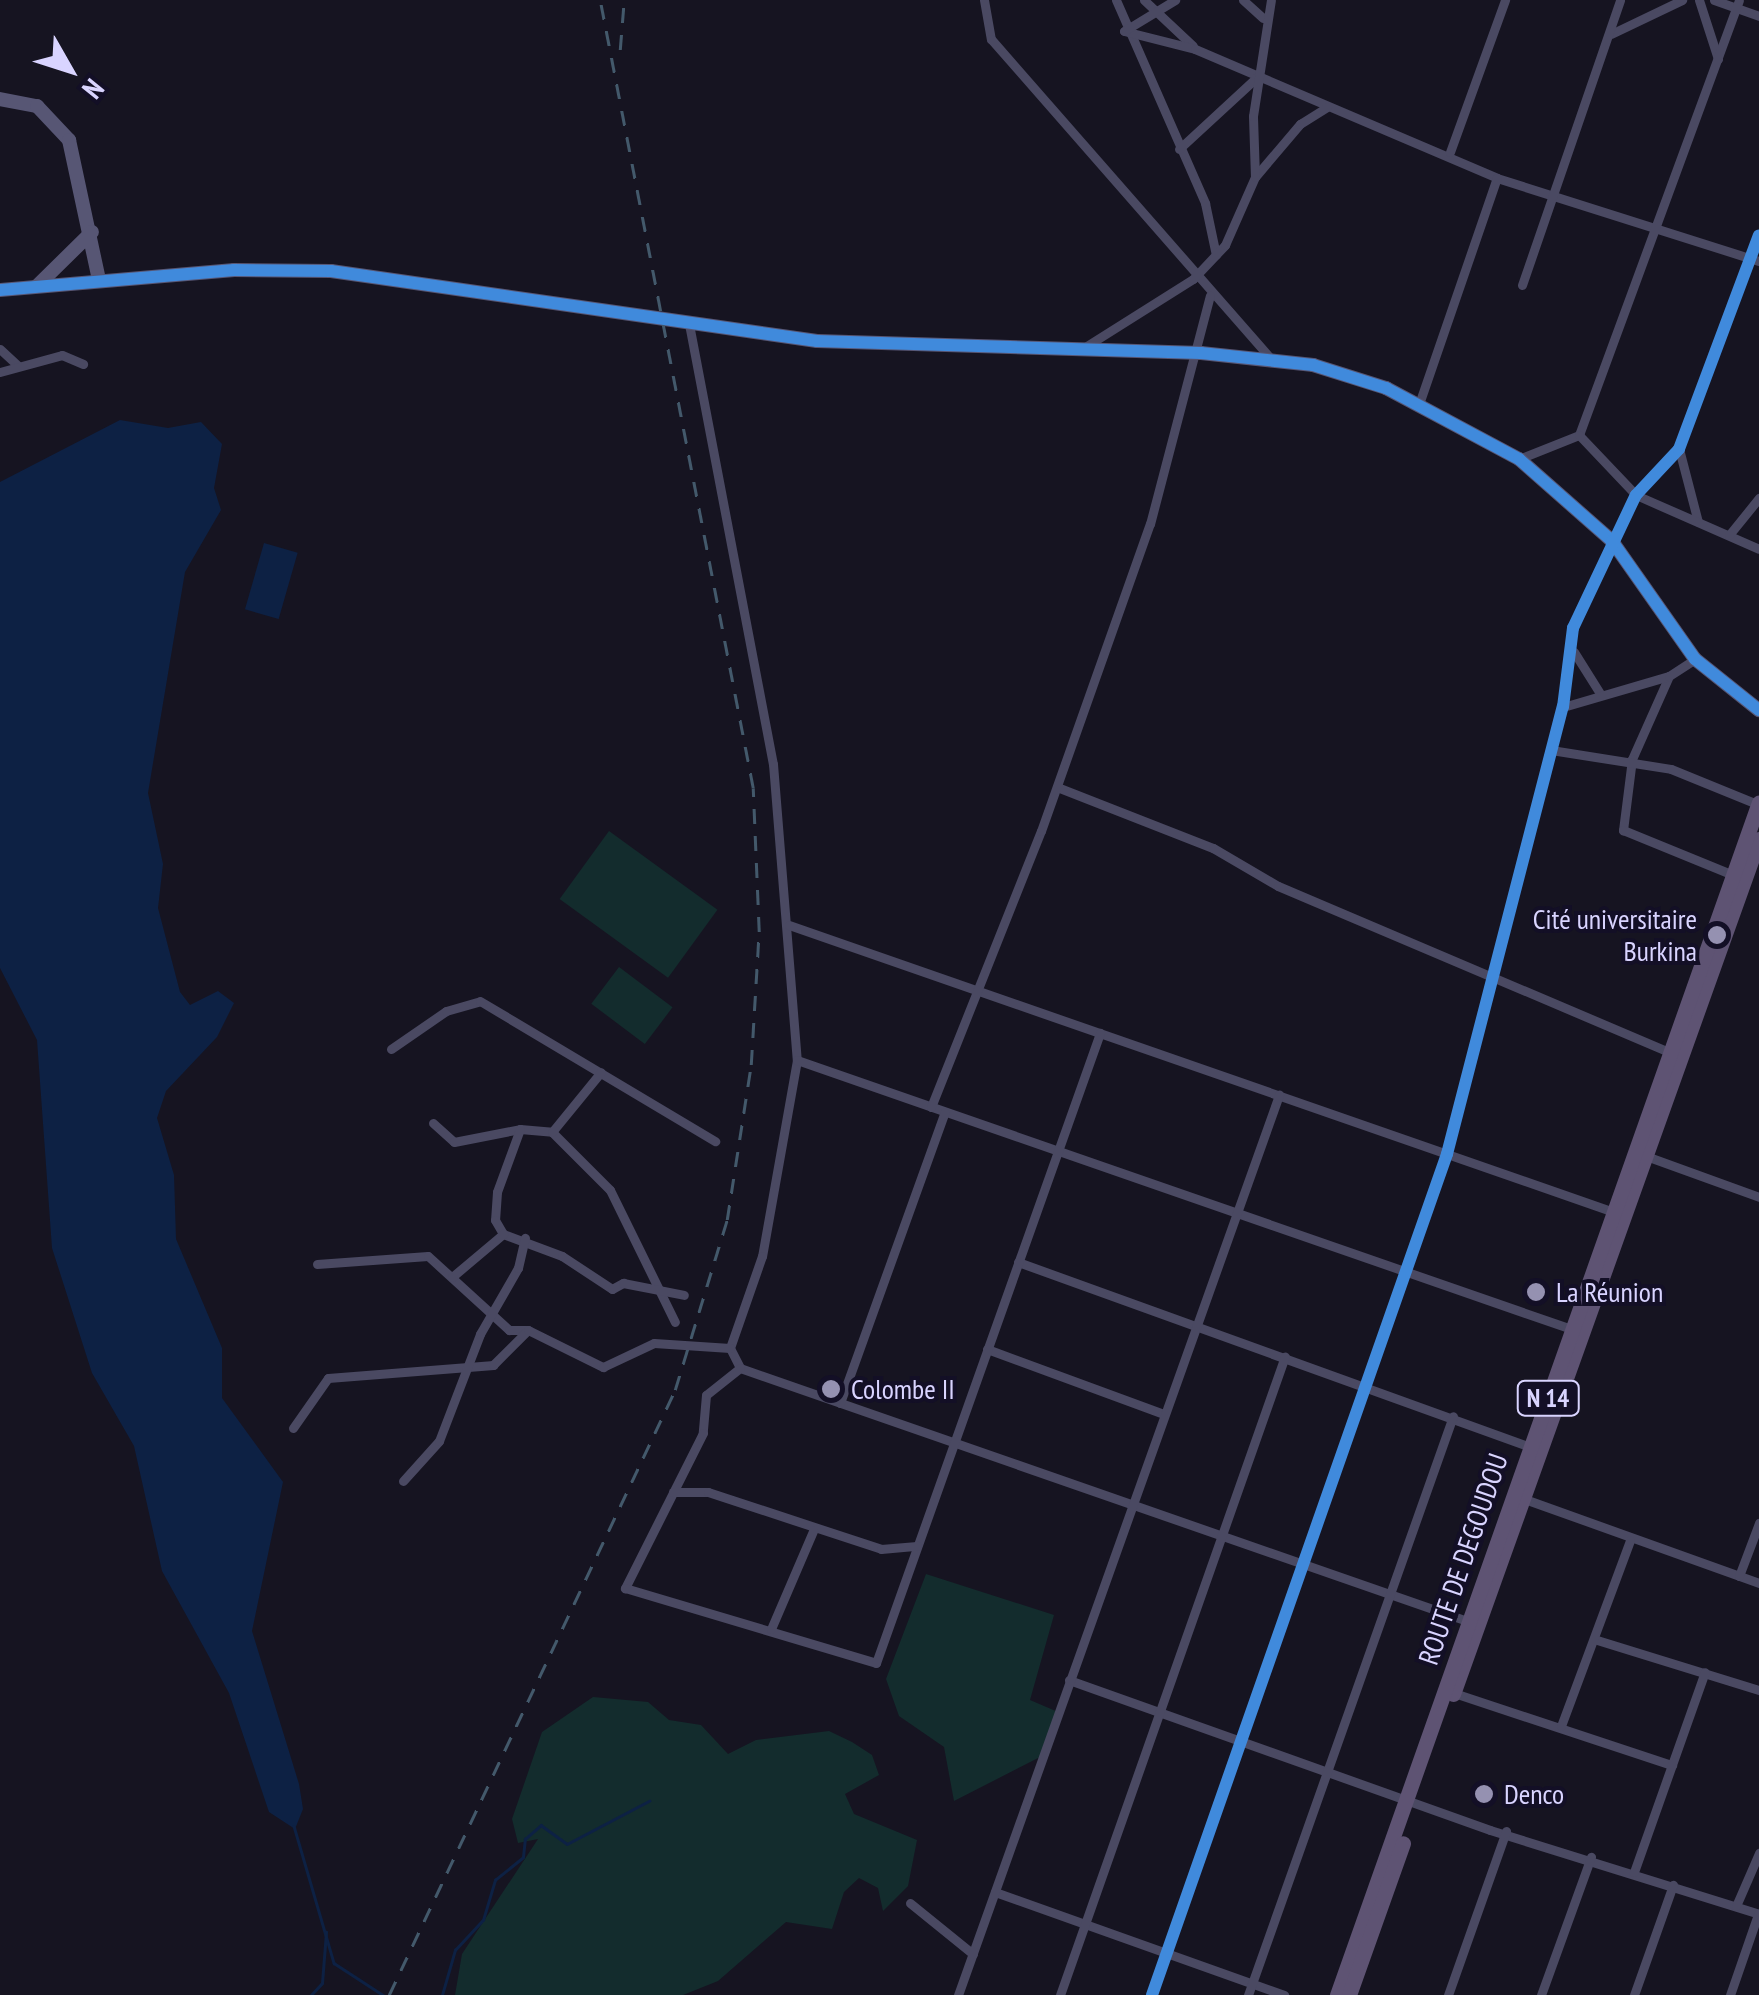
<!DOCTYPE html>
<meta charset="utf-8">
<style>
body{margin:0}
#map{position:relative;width:1759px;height:1995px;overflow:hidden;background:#161421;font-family:"PT Sans Narrow",sans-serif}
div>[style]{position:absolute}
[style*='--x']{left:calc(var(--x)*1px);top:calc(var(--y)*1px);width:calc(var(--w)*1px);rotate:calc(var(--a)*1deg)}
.green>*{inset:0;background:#132c2d;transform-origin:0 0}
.water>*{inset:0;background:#0d2144;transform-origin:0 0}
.stream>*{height:2.5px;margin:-1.25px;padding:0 1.25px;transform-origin:1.25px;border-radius:1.25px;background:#0d2144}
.street>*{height:9px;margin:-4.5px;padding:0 4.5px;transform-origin:4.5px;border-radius:4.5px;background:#4a4962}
.secondary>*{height:14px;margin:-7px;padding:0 7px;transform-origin:7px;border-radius:7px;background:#575674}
.primary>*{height:15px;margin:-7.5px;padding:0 7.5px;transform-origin:7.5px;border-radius:7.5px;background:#5e5373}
.rail>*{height:2.5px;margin-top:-1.25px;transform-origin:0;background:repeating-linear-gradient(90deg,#43596b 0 15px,transparent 0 27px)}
.cycleway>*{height:12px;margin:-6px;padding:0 6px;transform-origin:6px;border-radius:6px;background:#408adc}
.dots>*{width:28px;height:28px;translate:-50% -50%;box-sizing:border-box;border:5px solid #130f26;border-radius:50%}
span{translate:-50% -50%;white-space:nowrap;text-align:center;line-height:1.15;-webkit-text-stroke:8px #130f26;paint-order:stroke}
.shield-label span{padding:2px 8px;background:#130f26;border:2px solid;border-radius:8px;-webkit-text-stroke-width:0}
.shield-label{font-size:25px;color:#d9d4ff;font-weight:700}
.poi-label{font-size:28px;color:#d9d4ff}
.right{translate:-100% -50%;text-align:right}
.left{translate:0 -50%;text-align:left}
.street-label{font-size:28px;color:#d9d4ff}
.north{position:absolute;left:20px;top:20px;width:100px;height:100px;-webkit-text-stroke:8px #130f26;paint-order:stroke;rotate:129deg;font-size:28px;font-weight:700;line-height:40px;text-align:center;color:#d9d4ff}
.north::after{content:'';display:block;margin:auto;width:35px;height:45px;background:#d9d4ff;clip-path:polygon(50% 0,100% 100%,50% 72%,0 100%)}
</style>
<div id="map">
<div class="green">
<div style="left:609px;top:831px;width:134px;height:84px;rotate:36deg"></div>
<div style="left:619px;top:967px;width:67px;height:46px;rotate:37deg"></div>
<div style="clip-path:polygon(926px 1574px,1054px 1615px,1030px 1700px,1058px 1712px,1042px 1756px,954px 1801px,944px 1747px,899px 1716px,886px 1679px)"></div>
<div style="clip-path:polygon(593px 1697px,648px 1702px,669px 1720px,701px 1725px,728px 1754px,756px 1740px,829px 1731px,852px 1742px,872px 1755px,879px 1775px,845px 1794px,854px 1814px,917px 1840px,908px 1886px,883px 1911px,878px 1888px,859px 1878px,844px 1892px,832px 1929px,786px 1922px,718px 1981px,683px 1995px,455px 1995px,462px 1954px,538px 1839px,518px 1843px,512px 1819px,542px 1732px)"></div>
</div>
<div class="water">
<div style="clip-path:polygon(120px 420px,168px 428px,201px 422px,222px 444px,214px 488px,221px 510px,185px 572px,148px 793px,163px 864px,158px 908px,180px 992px,190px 1005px,218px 991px,234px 1003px,217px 1037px,166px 1091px,157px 1118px,174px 1175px,176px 1239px,222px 1348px,222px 1398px,283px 1482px,252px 1631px,299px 1784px,303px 1809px,295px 1829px,269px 1812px,229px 1693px,162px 1571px,134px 1446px,92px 1373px,52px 1248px,37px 1040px,0 968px,0 482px)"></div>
<div style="left:264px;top:543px;width:35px;height:69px;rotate:16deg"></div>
</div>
<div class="stream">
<div style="--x:294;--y:1826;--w:143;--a:73.7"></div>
<div style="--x:334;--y:1963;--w:59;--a:33.1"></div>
<div style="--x:311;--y:1995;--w:16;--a:-47"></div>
<div style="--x:322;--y:1983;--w:51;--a:-85.5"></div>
<div style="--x:442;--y:1995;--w:47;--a:-73.9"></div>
<div style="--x:455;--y:1950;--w:41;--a:-47"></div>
<div style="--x:483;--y:1920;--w:42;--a:-73.3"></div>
<div style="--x:495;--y:1880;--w:36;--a:-39"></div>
<div style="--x:523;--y:1857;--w:18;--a:-84"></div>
<div style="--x:525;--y:1839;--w:21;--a:-41"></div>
<div style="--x:541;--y:1825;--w:32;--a:36"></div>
<div style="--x:567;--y:1844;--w:93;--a:-27.7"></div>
</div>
<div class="street">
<div style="--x:984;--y:0;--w:40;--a:80"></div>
<div style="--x:991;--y:39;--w:422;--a:48.8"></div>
<div style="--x:1116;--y:0;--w:222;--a:66.3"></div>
<div style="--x:1205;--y:203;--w:53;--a:78.1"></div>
<div style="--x:1144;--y:0;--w:67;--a:43.2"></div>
<div style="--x:1243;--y:0;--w:27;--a:42"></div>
<div style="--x:1699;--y:0;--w:62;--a:72.1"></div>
<div style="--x:1714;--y:0;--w:48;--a:19.6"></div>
<div style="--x:1124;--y:31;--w:73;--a:14.2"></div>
<div style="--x:1195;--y:49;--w:328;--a:23.1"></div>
<div style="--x:1497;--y:178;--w:275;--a:17.6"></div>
<div style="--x:1124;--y:31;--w:60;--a:-31.3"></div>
<div style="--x:1611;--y:34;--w:79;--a:-25.6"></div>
<div style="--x:1179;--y:149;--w:106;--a:-42.7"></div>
<div style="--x:1450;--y:152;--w:162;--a:-70.1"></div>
<div style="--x:1255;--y:177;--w:70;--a:-49.7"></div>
<div style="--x:1300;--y:124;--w:32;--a:-32"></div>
<div style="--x:1522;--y:285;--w:301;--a:-71"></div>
<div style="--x:689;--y:324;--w:448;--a:79.2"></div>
<div style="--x:773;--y:764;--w:297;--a:85.4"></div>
<div style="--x:797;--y:1060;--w:199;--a:100.1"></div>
<div style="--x:762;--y:1256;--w:97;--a:109.2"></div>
<div style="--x:730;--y:1348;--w:22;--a:63"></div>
<div style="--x:740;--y:1368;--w:773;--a:19.19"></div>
<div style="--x:1085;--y:347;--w:128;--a:-32.2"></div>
<div style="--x:1193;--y:279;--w:47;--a:-46.7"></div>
<div style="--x:1225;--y:245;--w:74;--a:-66.2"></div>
<div style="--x:1255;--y:177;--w:61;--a:-91.9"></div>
<div style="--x:1253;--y:116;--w:117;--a:-81.2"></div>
<div style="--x:0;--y:349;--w:25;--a:43"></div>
<div style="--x:0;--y:372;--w:64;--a:-15.3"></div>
<div style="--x:62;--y:355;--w:23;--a:23"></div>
<div style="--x:1419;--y:404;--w:239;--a:-71"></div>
<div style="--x:1579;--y:435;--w:463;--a:-69.8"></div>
<div style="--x:1679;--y:449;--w:75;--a:75.4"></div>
<div style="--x:1519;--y:459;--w:65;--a:-21.8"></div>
<div style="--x:1579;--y:435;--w:83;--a:46.5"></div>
<div style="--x:1636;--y:495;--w:134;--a:23.7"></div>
<div style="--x:1729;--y:535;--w:48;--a:-51"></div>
<div style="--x:1574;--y:652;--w:51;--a:57.9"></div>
<div style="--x:1669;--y:676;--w:91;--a:114"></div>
<div style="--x:1632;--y:759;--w:72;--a:97.2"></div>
<div style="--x:1623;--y:830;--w:119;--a:22.2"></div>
<div style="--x:1563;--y:707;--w:110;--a:-16.3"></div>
<div style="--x:1669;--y:676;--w:31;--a:-33"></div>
<div style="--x:1551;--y:750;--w:121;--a:9"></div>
<div style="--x:1671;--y:769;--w:95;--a:22.2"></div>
<div style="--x:1057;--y:787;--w:168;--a:21.4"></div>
<div style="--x:1213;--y:848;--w:75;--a:30.3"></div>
<div style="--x:1278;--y:886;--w:425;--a:23"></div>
<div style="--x:789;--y:925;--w:877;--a:19.18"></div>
<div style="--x:391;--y:1049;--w:67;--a:-34.6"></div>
<div style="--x:446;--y:1011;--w:35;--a:-16"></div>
<div style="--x:480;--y:1001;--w:274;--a:30.8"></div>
<div style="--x:797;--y:1060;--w:823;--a:19.16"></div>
<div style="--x:931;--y:1107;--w:297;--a:-68.3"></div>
<div style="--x:1041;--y:831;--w:326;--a:-70.5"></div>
<div style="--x:1150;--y:524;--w:236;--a:-75.3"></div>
<div style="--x:433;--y:1123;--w:28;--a:42"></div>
<div style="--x:454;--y:1142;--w:67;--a:-11.1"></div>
<div style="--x:520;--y:1129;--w:32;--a:5"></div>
<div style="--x:552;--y:1132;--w:82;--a:45"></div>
<div style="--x:610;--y:1190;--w:147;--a:63.8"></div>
<div style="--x:520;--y:1129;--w:67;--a:110.1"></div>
<div style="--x:497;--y:1192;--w:28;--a:94"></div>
<div style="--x:495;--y:1220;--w:16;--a:60"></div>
<div style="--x:503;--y:1234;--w:63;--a:20.4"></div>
<div style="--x:562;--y:1256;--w:60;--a:33.4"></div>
<div style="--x:612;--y:1289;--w:13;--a:-29"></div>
<div style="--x:623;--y:1283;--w:62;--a:11.1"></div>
<div style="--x:552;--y:1132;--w:77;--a:-50.8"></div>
<div style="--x:1646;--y:1156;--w:120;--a:19.9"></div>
<div style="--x:1018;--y:1262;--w:548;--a:19.86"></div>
<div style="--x:317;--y:1264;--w:111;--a:-4.1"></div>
<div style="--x:428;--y:1256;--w:110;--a:42.4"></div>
<div style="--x:509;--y:1330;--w:19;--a:0"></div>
<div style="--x:452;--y:1277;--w:67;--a:-40.1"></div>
<div style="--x:987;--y:1349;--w:189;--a:20.2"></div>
<div style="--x:740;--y:1368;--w:43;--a:141.5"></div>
<div style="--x:706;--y:1395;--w:38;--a:95"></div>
<div style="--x:703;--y:1433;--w:174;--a:116.7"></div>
<div style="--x:625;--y:1588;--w:262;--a:16.6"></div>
<div style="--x:876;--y:1663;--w:669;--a:-70.43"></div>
<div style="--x:840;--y:1403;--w:309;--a:-70.2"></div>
<div style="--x:293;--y:1428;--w:61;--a:-55"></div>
<div style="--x:328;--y:1378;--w:166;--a:-4.5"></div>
<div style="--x:493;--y:1365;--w:49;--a:-45"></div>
<div style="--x:528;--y:1330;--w:84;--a:26.3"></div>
<div style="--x:603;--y:1367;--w:56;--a:-25.2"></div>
<div style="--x:654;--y:1343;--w:76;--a:3.8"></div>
<div style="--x:403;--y:1481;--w:54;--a:-48"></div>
<div style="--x:439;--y:1441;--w:115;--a:-69"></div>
<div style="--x:480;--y:1334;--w:76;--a:-60.1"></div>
<div style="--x:518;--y:1268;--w:31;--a:-77"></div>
<div style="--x:673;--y:1492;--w:35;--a:0"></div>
<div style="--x:708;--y:1492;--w:182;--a:18.2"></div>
<div style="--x:881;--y:1549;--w:36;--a:-5"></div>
<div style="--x:1519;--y:1497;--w:255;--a:19.7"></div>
<div style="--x:1739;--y:1576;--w:57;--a:-69.3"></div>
<div style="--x:771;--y:1629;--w:107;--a:-66.8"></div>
<div style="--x:1597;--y:1640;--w:170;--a:17.2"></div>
<div style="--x:1069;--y:1680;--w:447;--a:19.6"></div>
<div style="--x:1490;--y:1830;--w:282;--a:17.3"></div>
<div style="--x:1451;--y:1692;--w:233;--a:18.3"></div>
<div style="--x:1561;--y:1726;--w:198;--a:-69.6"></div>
<div style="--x:1634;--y:1872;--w:212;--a:-70.5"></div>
<div style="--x:995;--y:1892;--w:307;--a:19.6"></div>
<div style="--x:910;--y:1903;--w:81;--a:39"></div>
<div style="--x:1736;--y:1906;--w:58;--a:-66.5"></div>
<div style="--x:958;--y:1995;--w:956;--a:-70.37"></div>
<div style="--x:1060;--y:1995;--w:677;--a:-70.6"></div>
<div style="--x:1152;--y:1995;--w:891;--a:-70.67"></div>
<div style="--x:1447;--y:1154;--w:462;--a:-75.5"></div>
<div style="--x:1563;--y:707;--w:80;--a:-82.8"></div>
<div style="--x:1573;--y:628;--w:147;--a:-64.7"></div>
<div style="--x:1636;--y:495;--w:63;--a:-46.9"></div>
<div style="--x:1679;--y:449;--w:228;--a:-69.5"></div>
<div style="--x:1248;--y:1995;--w:614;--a:-70.5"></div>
<div style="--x:1448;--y:1995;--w:174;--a:-70.5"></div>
<div style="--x:1541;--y:1995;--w:147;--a:-70.1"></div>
<div style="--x:1634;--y:1995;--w:117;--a:-70.5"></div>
<div style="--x:1730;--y:1995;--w:86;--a:-70.9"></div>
</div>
<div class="secondary">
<div style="--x:0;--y:99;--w:38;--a:11"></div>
<div style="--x:37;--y:106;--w:47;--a:46.7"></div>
<div style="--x:69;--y:140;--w:143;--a:77.9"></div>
<div style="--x:37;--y:286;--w:77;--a:-44.5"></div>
<div style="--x:0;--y:290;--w:235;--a:-4.9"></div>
<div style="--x:234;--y:270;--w:97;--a:0.6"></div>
<div style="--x:331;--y:271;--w:491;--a:8.2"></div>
<div style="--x:817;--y:341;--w:384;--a:1.8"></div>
<div style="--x:1201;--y:353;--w:113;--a:6.1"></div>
<div style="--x:1313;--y:365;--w:77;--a:17.5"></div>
<div style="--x:1386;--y:388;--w:151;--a:28.1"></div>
<div style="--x:1519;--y:459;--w:124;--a:41.4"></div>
<div style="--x:1612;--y:541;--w:144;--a:54.9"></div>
<div style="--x:1695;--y:659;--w:82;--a:38.6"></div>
</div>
<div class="primary">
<div style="--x:1453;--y:1694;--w:908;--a:-70.31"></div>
<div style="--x:1337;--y:1995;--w:1265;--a:-70.52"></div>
<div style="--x:1349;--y:1995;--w:161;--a:-70.4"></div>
</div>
<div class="rail">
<div style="--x:620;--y:50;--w:50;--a:-85.4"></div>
<div style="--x:389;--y:1995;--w:669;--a:-64.7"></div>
<div style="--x:675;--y:1390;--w:178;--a:-73"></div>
<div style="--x:727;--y:1220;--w:157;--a:-81.2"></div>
<div style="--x:751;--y:1065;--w:133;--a:-86.6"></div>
<div style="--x:759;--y:932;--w:144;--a:-92.4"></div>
<div style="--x:753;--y:788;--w:803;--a:-100.99"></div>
</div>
<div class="cycleway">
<div style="--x:0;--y:290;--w:235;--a:-4.9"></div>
<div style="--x:234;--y:270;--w:97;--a:0.6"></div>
<div style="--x:331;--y:271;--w:491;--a:8.2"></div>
<div style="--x:817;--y:341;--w:384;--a:1.8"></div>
<div style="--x:1201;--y:353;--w:113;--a:6.1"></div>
<div style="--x:1313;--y:365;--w:77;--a:17.5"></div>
<div style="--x:1386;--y:388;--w:151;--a:28.1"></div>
<div style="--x:1519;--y:459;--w:124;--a:41.4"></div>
<div style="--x:1612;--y:541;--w:144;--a:54.9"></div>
<div style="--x:1695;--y:659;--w:82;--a:38.6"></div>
<div style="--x:1152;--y:1995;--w:891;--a:-70.67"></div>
<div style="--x:1447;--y:1154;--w:462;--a:-75.5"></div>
<div style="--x:1563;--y:707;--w:80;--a:-82.8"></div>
<div style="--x:1573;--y:628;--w:147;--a:-64.7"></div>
<div style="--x:1636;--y:495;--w:63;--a:-46.9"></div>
<div style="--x:1679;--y:449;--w:228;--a:-69.5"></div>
</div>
<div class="dots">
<div style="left:1717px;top:935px;background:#9591b1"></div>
<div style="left:1536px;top:1292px;background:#9591b1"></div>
<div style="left:831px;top:1389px;background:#9591b1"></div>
<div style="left:1484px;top:1794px;background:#9591b1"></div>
</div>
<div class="shield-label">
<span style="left:1548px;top:1398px">N 14</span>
</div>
<div class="poi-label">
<span class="right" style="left:1697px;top:935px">Cité universitaire<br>Burkina</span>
<span class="left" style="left:1556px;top:1292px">La Réunion</span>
<span class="left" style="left:851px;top:1389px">Colombe II</span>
<span class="left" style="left:1504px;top:1794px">Denco</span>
</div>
<div class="street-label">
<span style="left:1463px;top:1559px;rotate:-71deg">ROUTE DE DEGOUDOU</span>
</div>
<div class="north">N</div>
</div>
